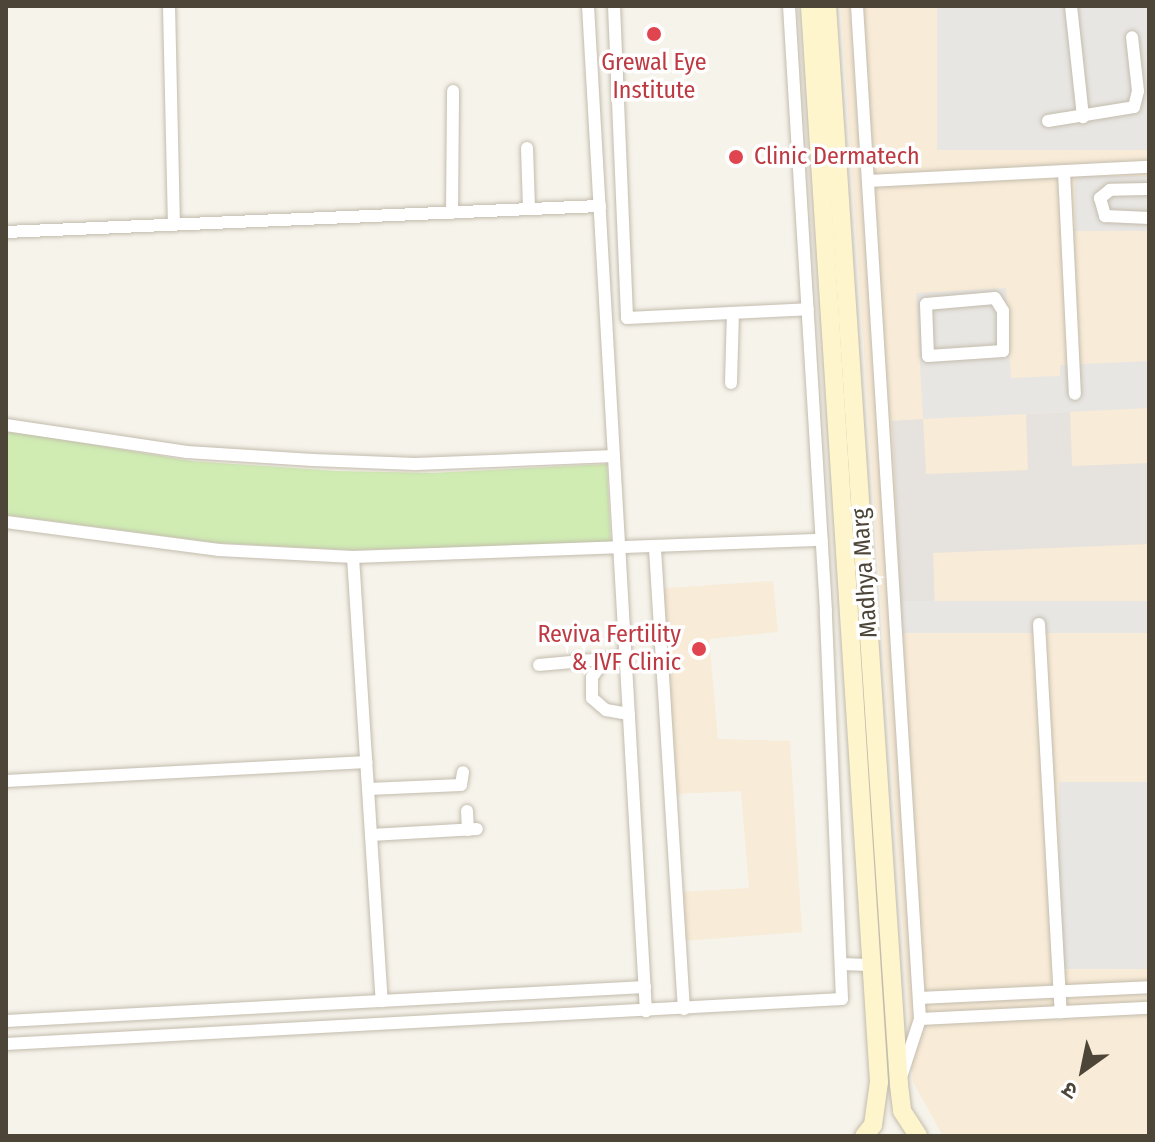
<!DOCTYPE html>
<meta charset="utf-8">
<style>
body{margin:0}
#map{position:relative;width:1155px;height:1142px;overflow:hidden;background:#f6f3eb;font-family:"Fira Sans Condensed","Noto Sans Devanagari",sans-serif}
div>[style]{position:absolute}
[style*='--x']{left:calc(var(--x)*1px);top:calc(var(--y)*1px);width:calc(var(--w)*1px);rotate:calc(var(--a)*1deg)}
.commercial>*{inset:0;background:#f8ebd7}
.industrial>*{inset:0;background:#e6e2dd}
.green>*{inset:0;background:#d0ecb3}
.parking>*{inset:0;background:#e8e6e3;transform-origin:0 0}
.roads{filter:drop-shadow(0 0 2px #c3bcad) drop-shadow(0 0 2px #c3bcad)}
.street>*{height:12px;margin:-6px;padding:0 6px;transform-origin:6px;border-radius:6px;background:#fff}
.secondary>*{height:18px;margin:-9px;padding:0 9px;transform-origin:9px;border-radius:9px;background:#fff5cd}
.dots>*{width:22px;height:22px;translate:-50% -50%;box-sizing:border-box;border:4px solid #fff;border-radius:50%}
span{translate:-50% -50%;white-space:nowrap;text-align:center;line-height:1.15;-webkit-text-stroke:7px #fff;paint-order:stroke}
.health-label{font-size:24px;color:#be3a42}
.left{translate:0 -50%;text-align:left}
.right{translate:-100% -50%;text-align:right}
.street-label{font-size:24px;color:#4c4538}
.frame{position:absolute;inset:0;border:8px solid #4c4538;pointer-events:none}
.north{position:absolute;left:1043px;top:1030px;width:80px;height:80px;-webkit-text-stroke:6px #fff;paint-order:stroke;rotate:213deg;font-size:22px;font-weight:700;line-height:32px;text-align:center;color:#4c4538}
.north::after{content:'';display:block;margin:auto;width:28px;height:36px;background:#4c4538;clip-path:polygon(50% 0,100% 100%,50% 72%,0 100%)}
</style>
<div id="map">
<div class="commercial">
<div style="clip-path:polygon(841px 6px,1149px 6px,1149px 1136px,943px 1136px,913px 1082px)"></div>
<div style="clip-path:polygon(773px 581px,778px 632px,709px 639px,718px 739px,790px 741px,802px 932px,683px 941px,678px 892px,749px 888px,741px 791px,673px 794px,654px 589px)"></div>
</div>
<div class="industrial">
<div style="clip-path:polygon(1070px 412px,1072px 466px,1149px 463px,1149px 544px,933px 553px,935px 611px,901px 612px,892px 421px,923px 419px,926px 474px,1028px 470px,1026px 414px)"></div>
</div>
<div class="green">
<div style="clip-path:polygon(6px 430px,191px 461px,336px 471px,432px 473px,607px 464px,611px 544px,350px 550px,217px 543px,6px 515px)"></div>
</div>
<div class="parking">
<div style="left:1149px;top:6px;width:144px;height:212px;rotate:90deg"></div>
<div style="left:1149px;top:176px;width:55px;height:74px;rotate:90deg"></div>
<div style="clip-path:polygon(1006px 288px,1011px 378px,1060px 376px,1060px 365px,1149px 361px,1149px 408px,923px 419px,916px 293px)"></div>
<div style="left:1149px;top:601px;width:32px;height:248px;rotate:90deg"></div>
<div style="left:1149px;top:782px;width:187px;height:90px;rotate:90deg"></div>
</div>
<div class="roads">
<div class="street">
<div style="--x:169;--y:6;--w:219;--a:88.7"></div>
<div style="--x:588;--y:6;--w:1007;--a:86.7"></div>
<div style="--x:614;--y:6;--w:312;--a:87.6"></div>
<div style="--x:627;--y:318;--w:181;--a:-2.8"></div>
<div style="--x:857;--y:6;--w:1015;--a:86.44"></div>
<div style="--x:920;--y:1019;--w:58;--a:108.1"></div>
<div style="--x:1071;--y:6;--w:112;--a:83.8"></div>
<div style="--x:1048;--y:121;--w:87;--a:-9.2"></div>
<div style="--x:1134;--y:107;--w:16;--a:-76"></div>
<div style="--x:1138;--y:91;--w:54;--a:-96.3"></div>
<div style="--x:527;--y:148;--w:61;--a:88.1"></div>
<div style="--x:1064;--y:171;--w:223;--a:87.2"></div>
<div style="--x:868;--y:181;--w:281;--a:-2.9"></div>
<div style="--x:1149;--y:189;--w:39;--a:179"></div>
<div style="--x:1110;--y:190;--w:13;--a:141"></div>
<div style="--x:1100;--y:198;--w:19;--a:74"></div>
<div style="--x:1105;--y:216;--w:44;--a:2.6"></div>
<div style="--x:452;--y:213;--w:122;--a:-89.5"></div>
<div style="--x:6;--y:232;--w:595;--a:-2.51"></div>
<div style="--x:995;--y:298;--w:15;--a:58"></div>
<div style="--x:1003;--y:311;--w:40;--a:90"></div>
<div style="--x:1003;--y:351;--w:75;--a:176.2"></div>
<div style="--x:928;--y:356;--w:52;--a:-92.2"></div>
<div style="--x:926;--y:304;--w:69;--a:-5"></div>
<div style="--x:731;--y:383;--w:70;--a:-88.4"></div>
<div style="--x:6;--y:425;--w:183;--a:8.5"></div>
<div style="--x:187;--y:452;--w:126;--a:3.6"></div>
<div style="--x:313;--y:460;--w:102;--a:2.2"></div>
<div style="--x:415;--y:464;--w:199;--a:-2.3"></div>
<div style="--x:6;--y:522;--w:215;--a:7.5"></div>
<div style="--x:219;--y:550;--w:134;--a:3"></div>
<div style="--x:353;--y:557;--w:469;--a:-2.1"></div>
<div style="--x:655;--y:549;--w:461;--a:86.4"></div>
<div style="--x:353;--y:557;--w:445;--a:86.3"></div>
<div style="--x:1039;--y:624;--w:389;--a:86.8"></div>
<div style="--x:604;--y:660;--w:21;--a:125"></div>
<div style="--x:592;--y:677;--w:21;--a:90"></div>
<div style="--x:592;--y:698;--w:18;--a:41"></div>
<div style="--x:606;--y:710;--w:23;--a:10"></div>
<div style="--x:539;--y:665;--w:87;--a:-5.3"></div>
<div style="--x:6;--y:781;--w:361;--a:-3"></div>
<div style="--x:368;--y:789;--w:93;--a:-2.5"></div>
<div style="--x:461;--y:785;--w:13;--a:-81"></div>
<div style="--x:467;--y:811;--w:19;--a:87"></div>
<div style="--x:371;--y:835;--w:106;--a:-3.2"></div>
<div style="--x:841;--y:964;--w:27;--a:2"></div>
<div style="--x:919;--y:998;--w:230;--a:-2.7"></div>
<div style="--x:920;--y:1019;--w:229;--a:-2.8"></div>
<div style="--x:6;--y:1021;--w:640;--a:-3.05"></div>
<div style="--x:6;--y:1044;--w:837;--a:-3.08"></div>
<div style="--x:842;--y:999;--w:388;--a:-92.4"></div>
<div style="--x:826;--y:611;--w:606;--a:-93.5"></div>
</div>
<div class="secondary">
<div style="--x:810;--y:6;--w:1078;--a:86.33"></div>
<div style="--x:879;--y:1082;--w:43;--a:97.9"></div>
<div style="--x:873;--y:1125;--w:14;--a:129"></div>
<div style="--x:827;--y:6;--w:1081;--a:86.18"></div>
<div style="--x:899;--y:1085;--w:26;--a:83"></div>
<div style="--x:902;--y:1111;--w:30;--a:57"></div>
</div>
</div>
<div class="dots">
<div style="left:654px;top:34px;background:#e0444e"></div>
<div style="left:736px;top:157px;background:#e0444e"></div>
<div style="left:699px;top:649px;background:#e0444e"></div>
</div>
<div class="health-label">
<span style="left:654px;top:77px">Grewal Eye<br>Institute</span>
<span class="left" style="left:754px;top:157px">Clinic Dermatech</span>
<span class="right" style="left:681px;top:649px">Reviva Fertility<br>&amp; IVF Clinic</span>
</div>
<div class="street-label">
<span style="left:865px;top:573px;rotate:-94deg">Madhya Marg</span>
</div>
<div class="frame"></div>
<div class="north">उ</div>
</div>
